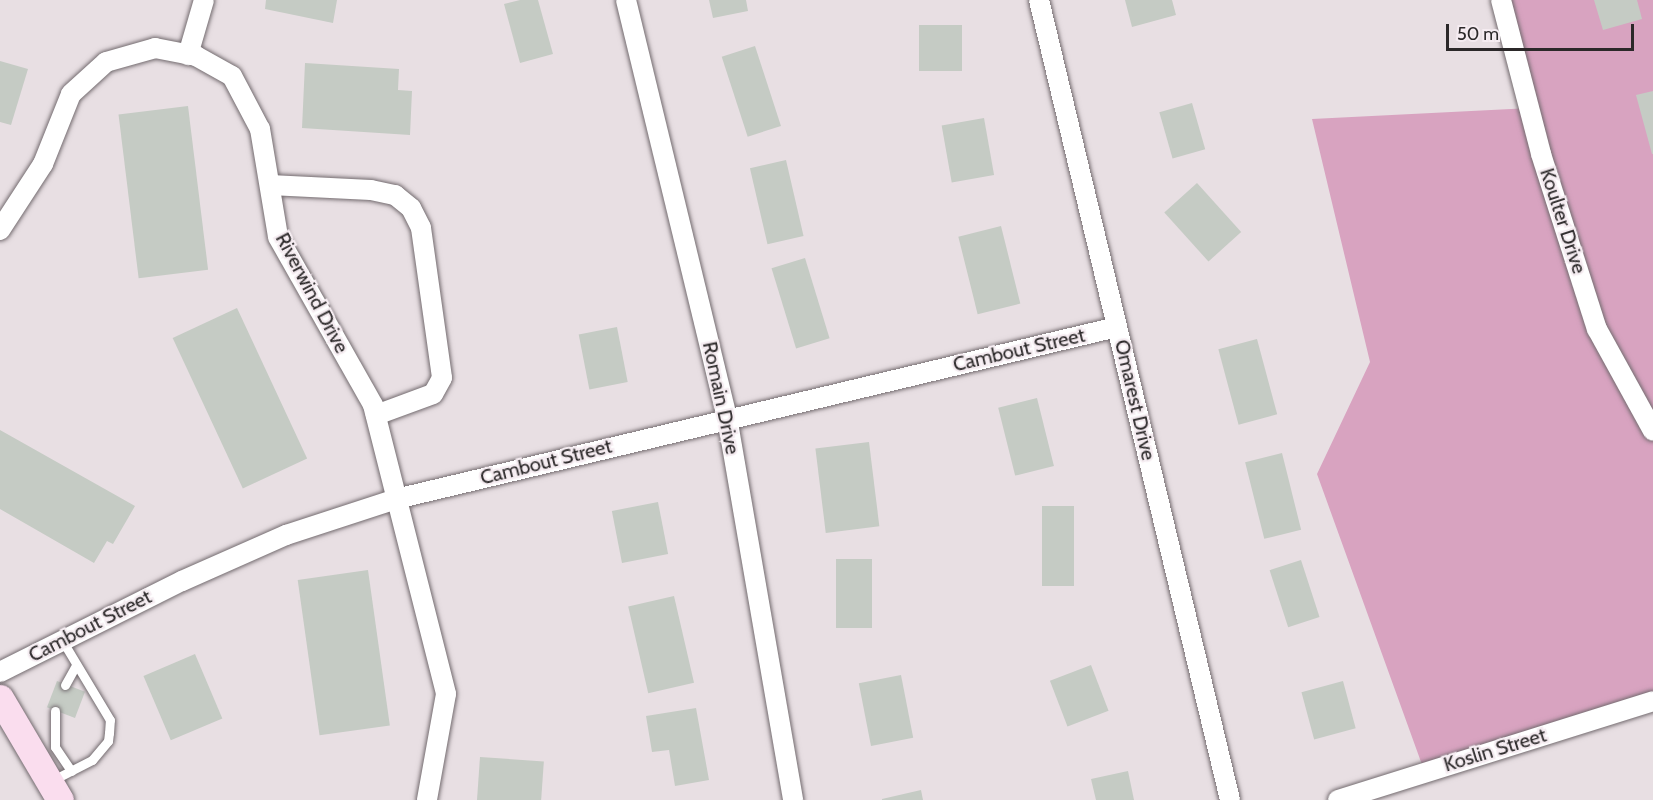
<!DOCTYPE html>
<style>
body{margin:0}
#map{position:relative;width:1653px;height:800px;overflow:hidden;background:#e8dfe3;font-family:Cabin,sans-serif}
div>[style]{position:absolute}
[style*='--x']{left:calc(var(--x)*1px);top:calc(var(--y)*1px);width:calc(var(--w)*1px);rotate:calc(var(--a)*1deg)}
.green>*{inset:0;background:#d8a3c0}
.building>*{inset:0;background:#c5cbc4;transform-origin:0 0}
.roads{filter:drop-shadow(0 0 2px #736b6f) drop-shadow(0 0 2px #736b6f)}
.lane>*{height:9px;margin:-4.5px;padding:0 4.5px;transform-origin:4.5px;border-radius:4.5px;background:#fff}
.street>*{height:20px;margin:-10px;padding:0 10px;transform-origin:10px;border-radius:10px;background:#fff}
.secondary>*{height:27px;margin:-13.5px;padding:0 13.5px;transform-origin:13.5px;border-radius:13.5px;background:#faddee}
span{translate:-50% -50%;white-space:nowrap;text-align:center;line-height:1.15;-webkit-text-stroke:4.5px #f5ecf1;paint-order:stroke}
.street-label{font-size:20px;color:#2b2829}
.scale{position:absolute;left:1446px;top:24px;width:188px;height:27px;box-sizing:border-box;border:3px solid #2b2829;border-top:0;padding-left:8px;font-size:18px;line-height:21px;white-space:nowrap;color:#2b2829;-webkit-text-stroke:4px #f5ecf1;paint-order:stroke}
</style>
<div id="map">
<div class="green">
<div style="clip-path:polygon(1501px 0,1653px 0,1653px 701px,1425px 773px,1317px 474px,1370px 362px,1312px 119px,1529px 108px)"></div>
</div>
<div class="building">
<div style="clip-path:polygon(266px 0,337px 0,333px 23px,265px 9px)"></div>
<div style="clip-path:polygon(520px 0,538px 0,553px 54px,520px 63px,504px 4px)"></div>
<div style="clip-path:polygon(709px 0,746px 0,748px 11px,713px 18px)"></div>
<div style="clip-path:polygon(1125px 0,1172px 0,1176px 15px,1132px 27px)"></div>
<div style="clip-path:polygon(1594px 0,1637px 0,1642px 19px,1603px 30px)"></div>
<div style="left:919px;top:25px;width:43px;height:46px"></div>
<div style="left:755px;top:46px;width:84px;height:35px;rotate:72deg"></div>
<div style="clip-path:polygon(0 61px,28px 69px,11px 125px,0 122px)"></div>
<div style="clip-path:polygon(305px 63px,399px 69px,398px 90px,412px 91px,410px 135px,302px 128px)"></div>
<div style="clip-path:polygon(1653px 91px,1653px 154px,1652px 154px,1636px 95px)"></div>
<div style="left:1192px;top:103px;width:48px;height:34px;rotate:74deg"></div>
<div style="left:188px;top:106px;width:165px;height:70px;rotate:83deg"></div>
<div style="left:984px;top:118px;width:58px;height:43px;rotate:80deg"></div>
<div style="left:786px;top:160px;width:78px;height:37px;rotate:77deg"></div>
<div style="left:1197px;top:183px;width:66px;height:44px;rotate:48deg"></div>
<div style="left:1001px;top:226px;width:80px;height:44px;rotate:76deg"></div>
<div style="left:805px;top:258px;width:84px;height:35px;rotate:73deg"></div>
<div style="left:237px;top:308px;width:166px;height:71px;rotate:65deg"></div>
<div style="left:617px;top:327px;width:56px;height:39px;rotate:79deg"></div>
<div style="left:1257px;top:339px;width:78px;height:40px;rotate:75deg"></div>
<div style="left:1037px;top:398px;width:70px;height:40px;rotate:76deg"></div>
<div style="clip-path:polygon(0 430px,135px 506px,113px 544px,107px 541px,94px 563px,0 509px)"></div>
<div style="left:869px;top:442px;width:85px;height:54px;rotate:83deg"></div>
<div style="left:1282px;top:453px;width:79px;height:38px;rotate:76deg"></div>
<div style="left:658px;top:502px;width:53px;height:47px;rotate:79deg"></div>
<div style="left:1042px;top:506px;width:32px;height:80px"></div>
<div style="left:836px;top:559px;width:36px;height:69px"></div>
<div style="left:1301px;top:560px;width:60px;height:33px;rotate:72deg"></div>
<div style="left:368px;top:570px;width:157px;height:71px;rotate:82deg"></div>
<div style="left:674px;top:596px;width:89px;height:47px;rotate:77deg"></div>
<div style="left:195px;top:654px;width:70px;height:56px;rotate:67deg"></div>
<div style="left:1091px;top:665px;width:49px;height:44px;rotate:69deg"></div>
<div style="left:901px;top:675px;width:64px;height:43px;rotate:79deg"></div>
<div style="left:57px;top:681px;width:30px;height:28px;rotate:21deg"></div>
<div style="left:1343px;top:681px;width:49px;height:43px;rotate:75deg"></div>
<div style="clip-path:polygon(696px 708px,709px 780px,675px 786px,669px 750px,652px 752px,646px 716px)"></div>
<div style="left:480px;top:757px;width:64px;height:43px;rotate:4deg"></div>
<div style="clip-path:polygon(1128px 771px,1134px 800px,1096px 800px,1091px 779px)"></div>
<div style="clip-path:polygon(921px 790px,923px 800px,882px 800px,882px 799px)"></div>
</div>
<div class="roads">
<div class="lane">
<div style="--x:65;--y:685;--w:23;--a:-61"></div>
<div style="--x:55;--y:711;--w:36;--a:90"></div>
<div style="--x:55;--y:747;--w:29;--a:56"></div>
<div style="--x:51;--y:781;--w:46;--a:-27.1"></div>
<div style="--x:92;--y:760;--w:25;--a:-50"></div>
<div style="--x:108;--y:741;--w:8;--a:-83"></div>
<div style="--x:109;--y:733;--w:13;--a:-86"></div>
<div style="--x:110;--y:720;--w:93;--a:-121"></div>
</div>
<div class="street">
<div style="--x:626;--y:0;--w:429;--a:76.4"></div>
<div style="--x:727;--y:417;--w:389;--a:80.2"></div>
<div style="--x:1039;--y:0;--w:822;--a:76.57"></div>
<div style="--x:1501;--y:0;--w:159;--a:75.4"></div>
<div style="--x:1541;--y:154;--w:184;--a:72.3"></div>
<div style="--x:1597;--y:329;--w:116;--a:61.2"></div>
<div style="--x:188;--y:55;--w:57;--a:-73.8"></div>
<div style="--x:270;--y:185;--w:101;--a:2.8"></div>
<div style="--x:371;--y:190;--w:25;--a:12"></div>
<div style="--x:395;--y:195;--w:21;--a:39"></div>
<div style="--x:411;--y:208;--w:22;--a:63"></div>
<div style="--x:421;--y:228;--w:151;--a:82"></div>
<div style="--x:442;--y:378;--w:18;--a:119"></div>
<div style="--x:433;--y:394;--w:61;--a:159.8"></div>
<div style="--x:0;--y:230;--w:79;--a:-56.9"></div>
<div style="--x:43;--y:164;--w:75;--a:-68.2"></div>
<div style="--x:71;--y:94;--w:47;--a:-42.4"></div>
<div style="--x:106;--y:62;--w:51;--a:-15.9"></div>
<div style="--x:155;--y:48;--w:42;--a:11"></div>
<div style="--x:196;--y:56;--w:41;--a:29.1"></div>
<div style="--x:232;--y:76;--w:60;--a:62.2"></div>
<div style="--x:260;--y:129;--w:109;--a:80.5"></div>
<div style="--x:278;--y:237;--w:193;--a:60.5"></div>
<div style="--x:373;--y:405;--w:298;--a:75.8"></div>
<div style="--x:446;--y:694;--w:108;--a:100.2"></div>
<div style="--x:0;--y:672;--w:203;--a:-26.6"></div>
<div style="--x:182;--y:581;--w:114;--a:-23.9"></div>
<div style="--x:286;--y:535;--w:116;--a:-18.1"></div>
<div style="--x:396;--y:499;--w:741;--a:-13.42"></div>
<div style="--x:1338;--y:800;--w:330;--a:-17.4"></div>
</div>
<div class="secondary">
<div style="--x:0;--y:698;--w:118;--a:59.5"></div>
</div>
</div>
<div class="street-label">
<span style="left:1563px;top:221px;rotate:72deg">Koulter Drive</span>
<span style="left:312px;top:293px;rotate:62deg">Riverwind Drive</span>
<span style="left:1019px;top:350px;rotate:-13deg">Cambout Street</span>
<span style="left:721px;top:398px;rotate:78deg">Romain Drive</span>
<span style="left:1135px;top:400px;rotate:77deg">Omarest Drive</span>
<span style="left:546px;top:462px;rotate:-14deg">Cambout Street</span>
<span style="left:90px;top:626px;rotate:-27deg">Cambout Street</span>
<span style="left:1495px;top:750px;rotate:-17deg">Koslin Street</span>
</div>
<div class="scale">50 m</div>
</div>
